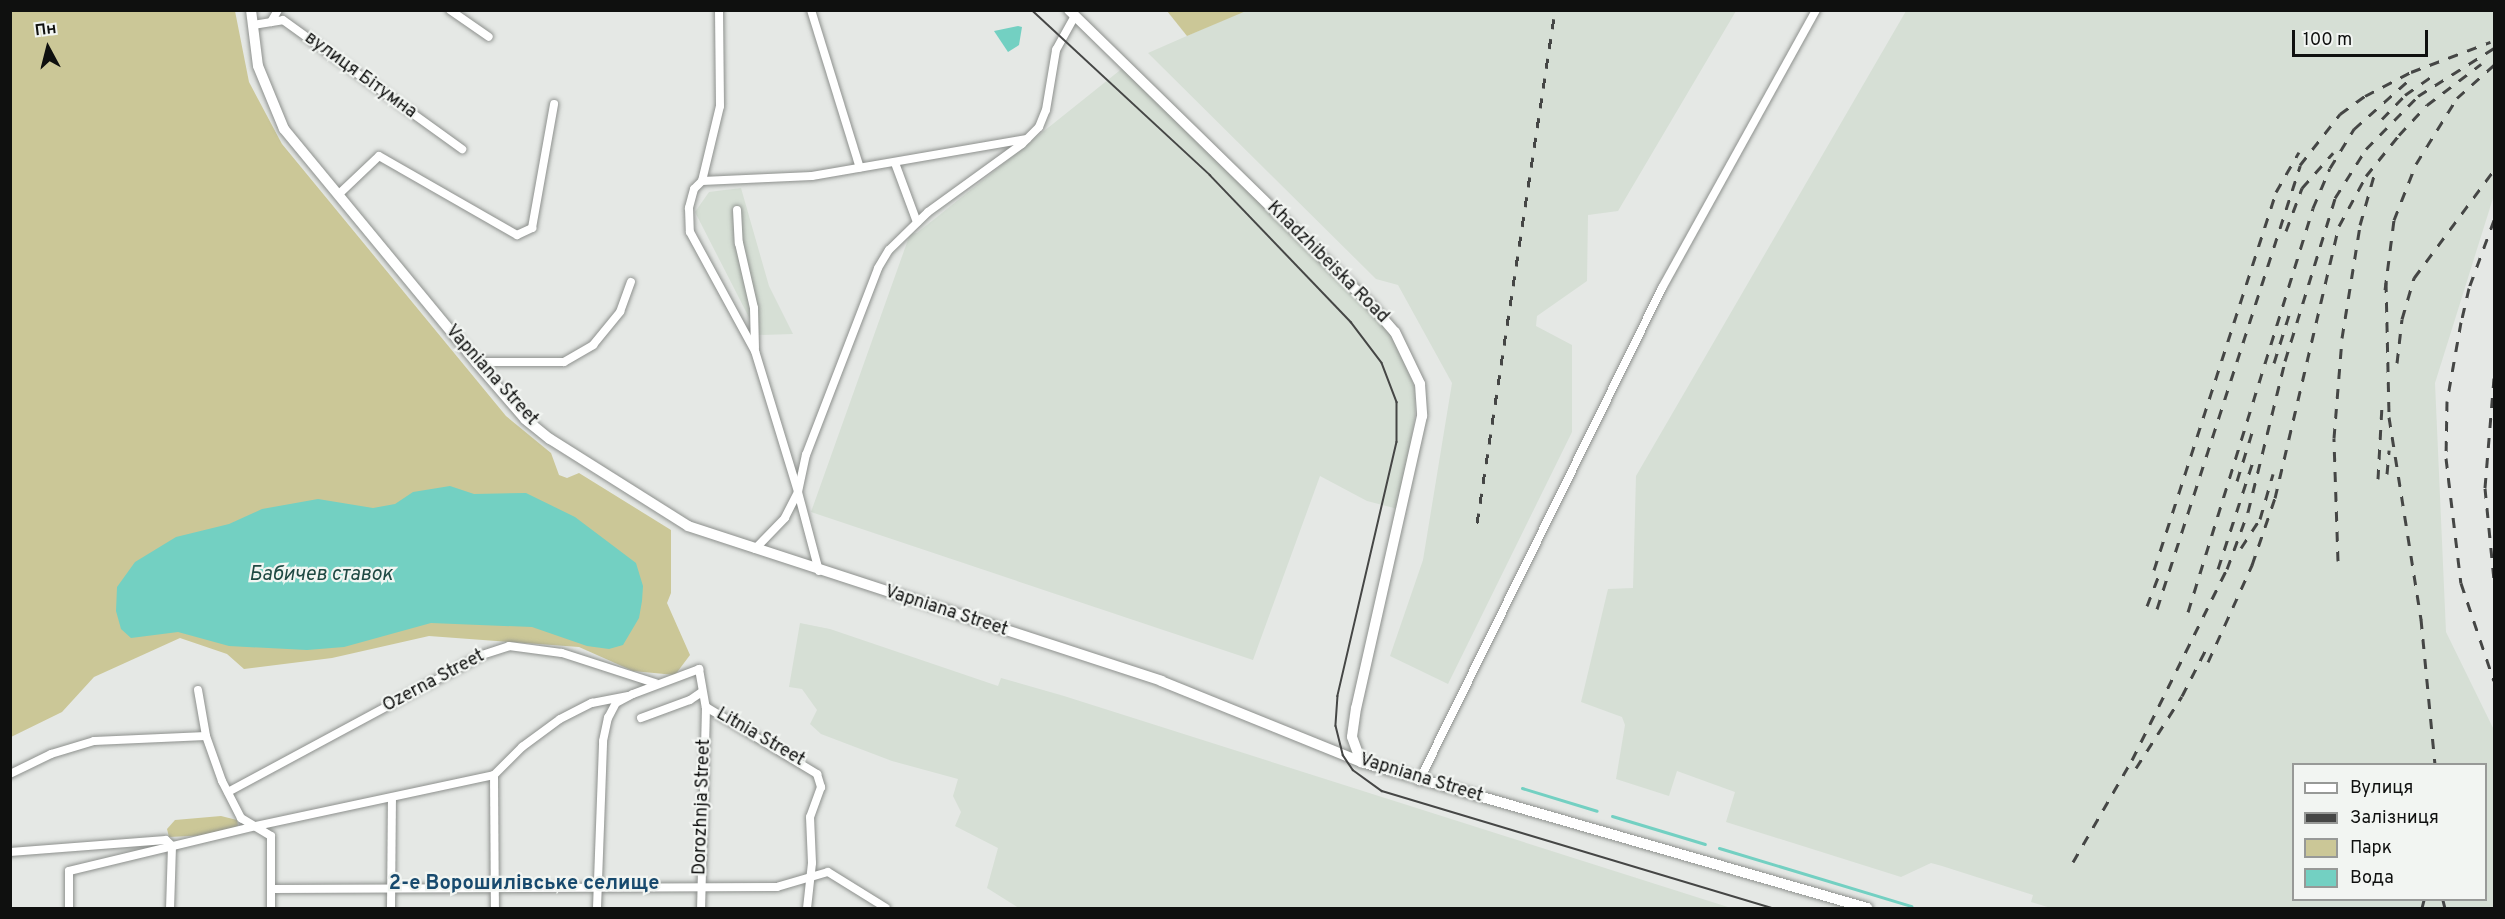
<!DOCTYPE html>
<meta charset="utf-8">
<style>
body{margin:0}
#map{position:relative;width:2505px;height:919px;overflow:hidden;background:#e5e8e5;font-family:Overpass,sans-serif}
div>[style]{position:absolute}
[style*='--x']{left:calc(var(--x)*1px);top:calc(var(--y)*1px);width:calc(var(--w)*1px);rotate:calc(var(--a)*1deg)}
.built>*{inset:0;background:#d6dfd5}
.green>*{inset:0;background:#cbc797}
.water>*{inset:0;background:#73d0c2}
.stream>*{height:3px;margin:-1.5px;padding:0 1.5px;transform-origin:1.5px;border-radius:1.5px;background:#73d0c2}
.roads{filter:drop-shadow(0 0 2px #8d908d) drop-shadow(0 0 2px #8d908d)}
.street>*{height:8px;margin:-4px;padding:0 4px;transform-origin:4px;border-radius:4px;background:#fff}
.secondary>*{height:10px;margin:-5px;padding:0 5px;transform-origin:5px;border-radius:5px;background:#fff}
.tram>*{height:1.5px;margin:-0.75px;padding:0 0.75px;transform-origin:0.75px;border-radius:0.75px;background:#454645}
.rail>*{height:3px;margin-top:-1.5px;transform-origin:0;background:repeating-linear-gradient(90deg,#454645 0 10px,transparent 0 20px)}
span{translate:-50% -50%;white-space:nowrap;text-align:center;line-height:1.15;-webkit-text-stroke:4.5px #f2f5f2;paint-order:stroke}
.street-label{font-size:18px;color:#0f100f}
.water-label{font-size:20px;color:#1f4943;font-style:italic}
.neighbourhood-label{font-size:20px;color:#184a6e;font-weight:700}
.frame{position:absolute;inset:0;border:12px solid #0f100f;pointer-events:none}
.legend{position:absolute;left:2292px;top:763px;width:195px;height:138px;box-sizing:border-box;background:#f2f5f2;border:2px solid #979997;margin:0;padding:8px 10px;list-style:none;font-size:18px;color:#0f100f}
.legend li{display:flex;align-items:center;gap:12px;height:30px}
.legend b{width:30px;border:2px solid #979997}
.north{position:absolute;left:18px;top:18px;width:60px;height:60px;-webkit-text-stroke:4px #f2f5f2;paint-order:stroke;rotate:353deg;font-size:16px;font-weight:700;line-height:24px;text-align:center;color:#0f100f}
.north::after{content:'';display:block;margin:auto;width:21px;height:27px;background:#0f100f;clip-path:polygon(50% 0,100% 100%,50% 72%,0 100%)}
.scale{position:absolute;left:2292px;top:30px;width:136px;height:27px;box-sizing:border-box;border:3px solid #0f100f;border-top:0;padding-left:8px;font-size:18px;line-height:21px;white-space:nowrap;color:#0f100f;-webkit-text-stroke:4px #f2f5f2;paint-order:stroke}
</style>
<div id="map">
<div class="built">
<div style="clip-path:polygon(1246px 10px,1736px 11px,1618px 211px,1588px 215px,1587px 281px,1537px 316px,1536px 326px,1572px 345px,1572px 432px,1448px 684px,1390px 656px,1423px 560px,1452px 383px,1398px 285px,1376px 279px,1148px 53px)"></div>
<div style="clip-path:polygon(evenodd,1906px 11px,2494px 11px,2494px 195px,2435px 383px,2446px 632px,2494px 730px,2494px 908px,2051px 908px,2031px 902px,2033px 895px,1942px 866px,1931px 863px,1901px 877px,1726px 822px,1735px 792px,1677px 771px,1669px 796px,1616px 779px,1625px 725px,1622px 717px,1581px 702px,1608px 589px,1633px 588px,1636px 476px,1906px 11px,2294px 764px,2486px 764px,2486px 900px,2294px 900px,2294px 764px)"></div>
<div style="clip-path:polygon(1124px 67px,1371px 306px,1392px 334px,1415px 388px,1415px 417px,1398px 509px,1367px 501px,1320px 476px,1253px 660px,811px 512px,910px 234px,917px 233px)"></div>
<div style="clip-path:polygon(741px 188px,769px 286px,793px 334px,758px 335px,695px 212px,709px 192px)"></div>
<div style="clip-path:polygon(800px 623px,830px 629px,998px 686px,1001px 678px,1064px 696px,1731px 908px,1019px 908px,987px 888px,998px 848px,955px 826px,961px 812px,953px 796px,958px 779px,892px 761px,821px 734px,810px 724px,817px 710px,802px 689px,789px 687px)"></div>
</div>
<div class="green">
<div style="clip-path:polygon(10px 11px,235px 11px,249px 82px,282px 144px,506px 416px,551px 453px,559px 475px,567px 478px,579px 473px,671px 530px,671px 593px,667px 603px,690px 655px,675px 675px,633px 671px,579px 647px,429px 636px,332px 658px,244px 669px,227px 654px,180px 638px,94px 677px,62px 712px,11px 737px)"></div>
<div style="clip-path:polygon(1167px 11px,1246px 11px,1187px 36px)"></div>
<div style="clip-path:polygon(221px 816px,237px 820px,238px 826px,212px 835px,169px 837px,167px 829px,175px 820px)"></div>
</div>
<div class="water">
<div style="clip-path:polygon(1018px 26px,1022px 27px,1019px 45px,1008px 52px,994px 31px)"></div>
<div style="clip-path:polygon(450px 486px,474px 494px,526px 493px,575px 517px,636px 563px,643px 586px,642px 601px,639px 618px,623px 645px,609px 649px,587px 646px,532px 627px,431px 623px,344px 647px,307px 650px,229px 646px,178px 632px,131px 638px,121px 629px,116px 611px,117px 587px,135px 562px,176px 537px,229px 524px,262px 509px,318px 499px,373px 508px,395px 504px,413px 492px)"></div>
</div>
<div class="stream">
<div style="--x:1522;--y:788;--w:78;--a:17"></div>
<div style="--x:1612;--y:816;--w:97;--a:16.8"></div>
<div style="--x:1719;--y:848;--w:201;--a:16.8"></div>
</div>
<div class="roads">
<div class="street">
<div style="--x:450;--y:10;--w:47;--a:34.7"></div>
<div style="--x:719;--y:10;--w:96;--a:89.4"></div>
<div style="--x:720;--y:106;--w:77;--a:103.5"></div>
<div style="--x:702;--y:181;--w:11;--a:135"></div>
<div style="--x:694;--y:189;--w:20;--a:105"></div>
<div style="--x:689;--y:208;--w:24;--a:88"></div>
<div style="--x:690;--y:232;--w:136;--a:61.4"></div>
<div style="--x:755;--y:351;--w:147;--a:73"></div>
<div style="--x:798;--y:492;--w:29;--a:117"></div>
<div style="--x:785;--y:518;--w:43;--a:134.1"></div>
<div style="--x:811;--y:10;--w:165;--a:72.8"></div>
<div style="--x:271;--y:22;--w:14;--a:-60"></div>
<div style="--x:253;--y:25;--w:30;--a:-9"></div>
<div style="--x:283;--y:20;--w:221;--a:35.8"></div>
<div style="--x:895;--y:163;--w:63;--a:69.6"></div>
<div style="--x:702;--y:181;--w:110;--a:-2.6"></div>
<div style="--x:812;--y:176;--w:218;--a:-9.8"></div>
<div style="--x:339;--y:194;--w:55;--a:-43.5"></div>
<div style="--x:379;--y:156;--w:159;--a:29.8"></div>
<div style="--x:517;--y:235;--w:17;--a:-25"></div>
<div style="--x:532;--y:228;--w:126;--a:-79.9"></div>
<div style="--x:737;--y:210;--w:33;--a:87"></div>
<div style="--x:739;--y:243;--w:67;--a:77"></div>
<div style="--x:754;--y:308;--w:40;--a:88.6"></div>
<div style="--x:476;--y:362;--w:88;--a:0"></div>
<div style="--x:564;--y:362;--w:34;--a:-30"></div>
<div style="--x:593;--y:345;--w:43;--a:-50.7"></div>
<div style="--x:620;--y:312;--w:32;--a:-70"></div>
<div style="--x:819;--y:571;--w:82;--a:-104.9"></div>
<div style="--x:798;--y:492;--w:38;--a:-78"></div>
<div style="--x:806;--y:455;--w:200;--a:-68.9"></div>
<div style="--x:878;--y:268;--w:21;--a:-59"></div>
<div style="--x:889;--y:250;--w:54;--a:-44.3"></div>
<div style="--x:928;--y:212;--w:116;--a:-35.9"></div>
<div style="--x:1022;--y:144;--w:24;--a:-45"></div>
<div style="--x:1039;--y:127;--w:18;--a:-68"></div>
<div style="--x:1046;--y:110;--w:61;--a:-80.5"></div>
<div style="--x:1056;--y:50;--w:39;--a:-61"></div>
<div style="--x:198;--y:690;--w:47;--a:80.1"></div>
<div style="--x:206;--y:736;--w:48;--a:70.4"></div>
<div style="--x:222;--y:781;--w:42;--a:62.8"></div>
<div style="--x:241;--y:818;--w:35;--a:31"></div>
<div style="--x:271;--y:836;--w:72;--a:90"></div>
<div style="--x:706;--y:707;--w:130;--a:31.1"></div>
<div style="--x:817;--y:774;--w:14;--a:73"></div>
<div style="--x:821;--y:787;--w:32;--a:110"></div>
<div style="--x:810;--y:817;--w:46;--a:87.5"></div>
<div style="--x:812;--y:863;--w:45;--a:96.3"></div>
<div style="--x:641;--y:718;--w:52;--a:-20.2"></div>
<div style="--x:690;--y:700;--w:14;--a:-34"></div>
<div style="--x:10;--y:774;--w:46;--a:-26"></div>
<div style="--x:51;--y:754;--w:45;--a:-16.8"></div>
<div style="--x:94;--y:741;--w:112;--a:-2.6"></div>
<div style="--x:494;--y:775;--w:133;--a:89.6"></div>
<div style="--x:1419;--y:781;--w:550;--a:-63.76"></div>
<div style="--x:1662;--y:288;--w:318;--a:-61"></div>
<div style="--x:228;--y:792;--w:289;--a:-28.3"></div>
<div style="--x:482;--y:655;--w:28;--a:-18"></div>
<div style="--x:509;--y:646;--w:53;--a:7.5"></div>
<div style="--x:562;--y:653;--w:98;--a:17.9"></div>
<div style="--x:10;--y:852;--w:156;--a:-4.4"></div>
<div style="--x:166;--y:840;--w:8;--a:45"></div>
<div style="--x:172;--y:846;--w:62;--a:91.8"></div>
<div style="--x:271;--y:889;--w:506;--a:-0.23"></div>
<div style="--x:777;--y:887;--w:53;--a:-16.4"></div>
<div style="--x:828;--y:872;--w:68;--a:31.8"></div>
<div style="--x:69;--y:908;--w:37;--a:-90"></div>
<div style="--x:69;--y:871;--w:192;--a:-13.5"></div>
<div style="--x:256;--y:826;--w:243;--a:-12.1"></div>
<div style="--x:494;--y:775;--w:40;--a:-45"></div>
<div style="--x:522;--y:747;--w:47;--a:-36.4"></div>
<div style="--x:560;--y:719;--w:36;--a:-27"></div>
<div style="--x:592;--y:703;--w:37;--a:-11"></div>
<div style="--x:391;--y:908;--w:110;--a:-89.5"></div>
<div style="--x:597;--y:908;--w:167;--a:-87.9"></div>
<div style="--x:603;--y:741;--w:24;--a:-78"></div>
<div style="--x:608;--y:718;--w:17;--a:-62"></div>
<div style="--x:616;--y:703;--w:19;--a:-28"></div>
<div style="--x:633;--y:694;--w:71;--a:-20.7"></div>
<div style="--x:699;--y:669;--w:39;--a:80"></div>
<div style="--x:706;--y:707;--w:201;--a:91.4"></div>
</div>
<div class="secondary">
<div style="--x:251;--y:10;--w:56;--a:82.9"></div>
<div style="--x:258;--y:66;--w:68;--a:67.6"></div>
<div style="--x:284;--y:129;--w:302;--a:50.5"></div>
<div style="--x:476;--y:362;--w:75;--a:49.3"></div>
<div style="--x:525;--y:419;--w:32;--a:39"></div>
<div style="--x:550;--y:439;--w:163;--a:32.2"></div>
<div style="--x:688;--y:526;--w:498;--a:18.1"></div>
<div style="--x:1161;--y:681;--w:216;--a:22"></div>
<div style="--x:1361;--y:762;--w:527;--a:16.09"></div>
<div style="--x:1069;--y:10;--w:425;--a:44.3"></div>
<div style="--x:1373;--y:307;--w:33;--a:49"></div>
<div style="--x:1395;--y:332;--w:58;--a:64.3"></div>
<div style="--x:1420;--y:384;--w:32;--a:86"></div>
<div style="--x:1422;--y:416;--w:299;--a:102.7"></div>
<div style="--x:1356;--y:708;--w:29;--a:98"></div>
<div style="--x:1352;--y:737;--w:27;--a:70"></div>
</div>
</div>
<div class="tram">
<div style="--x:1032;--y:10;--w:243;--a:42.8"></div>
<div style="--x:1210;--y:175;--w:204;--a:46.2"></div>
<div style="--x:1351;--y:322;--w:51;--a:52.9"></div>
<div style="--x:1382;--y:363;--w:42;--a:69"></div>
<div style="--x:1397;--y:402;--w:40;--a:90"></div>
<div style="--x:1397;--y:442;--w:261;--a:103.1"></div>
<div style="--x:1338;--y:696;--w:30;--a:94"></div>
<div style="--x:1336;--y:726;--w:30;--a:76"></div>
<div style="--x:1343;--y:755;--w:18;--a:56"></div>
<div style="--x:1353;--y:770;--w:36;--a:36"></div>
<div style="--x:1382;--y:791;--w:406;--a:16.7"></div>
</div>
<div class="rail">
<div style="--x:2382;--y:119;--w:33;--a:-46"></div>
<div style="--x:2405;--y:95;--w:39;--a:-35"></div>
<div style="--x:2494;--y:220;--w:72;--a:110.2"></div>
<div style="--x:2469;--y:288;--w:35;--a:103"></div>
<div style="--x:2461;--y:322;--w:80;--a:100"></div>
<div style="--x:2447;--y:401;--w:57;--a:91"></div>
<div style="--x:2446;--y:458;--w:126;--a:83.2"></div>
<div style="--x:2461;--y:583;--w:103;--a:71.4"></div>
<div style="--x:2286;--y:231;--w:46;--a:-69.6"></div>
<div style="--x:2302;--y:188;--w:47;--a:-48.5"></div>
<div style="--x:2386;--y:282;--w:135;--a:88.7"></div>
<div style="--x:2389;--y:417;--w:205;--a:81"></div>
<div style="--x:2421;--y:619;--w:146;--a:84.5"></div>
<div style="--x:2385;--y:290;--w:71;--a:-82.7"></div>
<div style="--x:2394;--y:220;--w:60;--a:-68.6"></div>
<div style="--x:2416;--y:164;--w:78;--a:-58.2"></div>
<div style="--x:2457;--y:98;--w:50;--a:-41.7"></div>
<div style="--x:2274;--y:363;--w:50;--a:-72.6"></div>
<div style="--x:2397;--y:363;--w:44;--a:-83.5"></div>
<div style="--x:2402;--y:319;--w:43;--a:-73.7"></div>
<div style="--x:2414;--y:278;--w:134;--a:-53.5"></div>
<div style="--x:2494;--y:378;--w:110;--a:94.7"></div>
<div style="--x:2485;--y:488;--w:91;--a:84.4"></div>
<div style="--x:2387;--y:474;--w:24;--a:-85"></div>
<div style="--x:2378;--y:479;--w:75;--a:-86.9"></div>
<div style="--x:2237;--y:481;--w:58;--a:-72.8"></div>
<div style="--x:1477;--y:523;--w:519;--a:-81.35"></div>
<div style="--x:2241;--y:548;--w:35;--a:-57"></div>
<div style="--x:2260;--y:519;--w:47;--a:-73.9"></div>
<div style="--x:2338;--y:561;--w:123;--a:-91.9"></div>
<div style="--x:2334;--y:438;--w:100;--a:-85.4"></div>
<div style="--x:2342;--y:338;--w:114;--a:-80.9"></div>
<div style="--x:2360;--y:225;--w:55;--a:-74.2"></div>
<div style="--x:2218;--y:569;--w:117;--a:-72"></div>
<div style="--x:2154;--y:570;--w:397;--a:-72.1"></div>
<div style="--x:2276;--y:192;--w:46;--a:-60.1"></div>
<div style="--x:2147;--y:606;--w:36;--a:-69"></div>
<div style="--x:2157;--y:609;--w:466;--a:-72.1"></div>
<div style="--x:2300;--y:165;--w:65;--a:-51.9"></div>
<div style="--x:2340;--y:114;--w:31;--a:-36"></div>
<div style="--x:2365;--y:96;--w:52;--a:-27.6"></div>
<div style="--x:2411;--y:72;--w:85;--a:-20.8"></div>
<div style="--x:2188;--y:612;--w:423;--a:-72.8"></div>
<div style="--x:2313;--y:208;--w:43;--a:-67"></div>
<div style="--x:2330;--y:168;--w:46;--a:-58.4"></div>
<div style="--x:2354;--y:129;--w:75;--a:-41.8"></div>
<div style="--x:2208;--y:662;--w:107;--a:-65.6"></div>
<div style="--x:2252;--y:565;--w:71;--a:-71.1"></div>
<div style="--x:2275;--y:498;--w:279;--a:-76.8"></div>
<div style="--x:2339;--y:226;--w:57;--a:-61.6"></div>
<div style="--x:2366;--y:176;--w:53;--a:-51.2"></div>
<div style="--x:2399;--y:135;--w:41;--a:-47"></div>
<div style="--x:2427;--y:105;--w:68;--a:-37.2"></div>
<div style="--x:2136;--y:768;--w:85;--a:-57.4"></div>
<div style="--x:2182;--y:696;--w:53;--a:-62.9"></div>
<div style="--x:2073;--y:862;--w:118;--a:-60"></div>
<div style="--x:2132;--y:760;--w:213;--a:-63.6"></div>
<div style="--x:2227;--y:569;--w:61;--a:-69.8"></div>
<div style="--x:2248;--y:512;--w:155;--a:-76.2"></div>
<div style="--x:2285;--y:361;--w:170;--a:-72.9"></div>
<div style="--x:2335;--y:198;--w:58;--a:-57.7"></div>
<div style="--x:2366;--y:149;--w:74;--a:-45.5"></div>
<div style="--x:2418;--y:96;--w:90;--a:-32.3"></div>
<div style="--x:2443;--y:900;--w:8;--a:76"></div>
<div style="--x:2422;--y:908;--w:8;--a:-76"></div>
</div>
<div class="street-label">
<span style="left:360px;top:76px;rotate:36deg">вулиця Бітумна</span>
<span style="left:1327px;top:263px;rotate:45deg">Khadzhibeiska Road</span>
<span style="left:491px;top:376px;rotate:48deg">Vapniana Street</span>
<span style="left:946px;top:612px;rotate:18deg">Vapniana Street</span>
<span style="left:434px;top:682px;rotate:-28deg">Ozerna Street</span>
<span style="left:760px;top:738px;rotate:30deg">Litnia Street</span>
<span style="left:1421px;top:779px;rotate:17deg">Vapniana Street</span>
<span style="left:703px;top:807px;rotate:-88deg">Dorozhnja Street</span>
</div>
<div class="water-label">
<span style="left:321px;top:575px">Бабичев ставок</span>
</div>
<div class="neighbourhood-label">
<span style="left:524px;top:884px">2-е Ворошилівське селище</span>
</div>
<div class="frame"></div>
<ul class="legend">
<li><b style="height:8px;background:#fff"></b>Вулиця</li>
<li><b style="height:8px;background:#454645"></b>Залізниця</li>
<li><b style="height:16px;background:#cbc797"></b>Парк</li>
<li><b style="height:16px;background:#73d0c2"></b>Вода</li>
</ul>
<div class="north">Пн</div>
<div class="scale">100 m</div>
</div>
